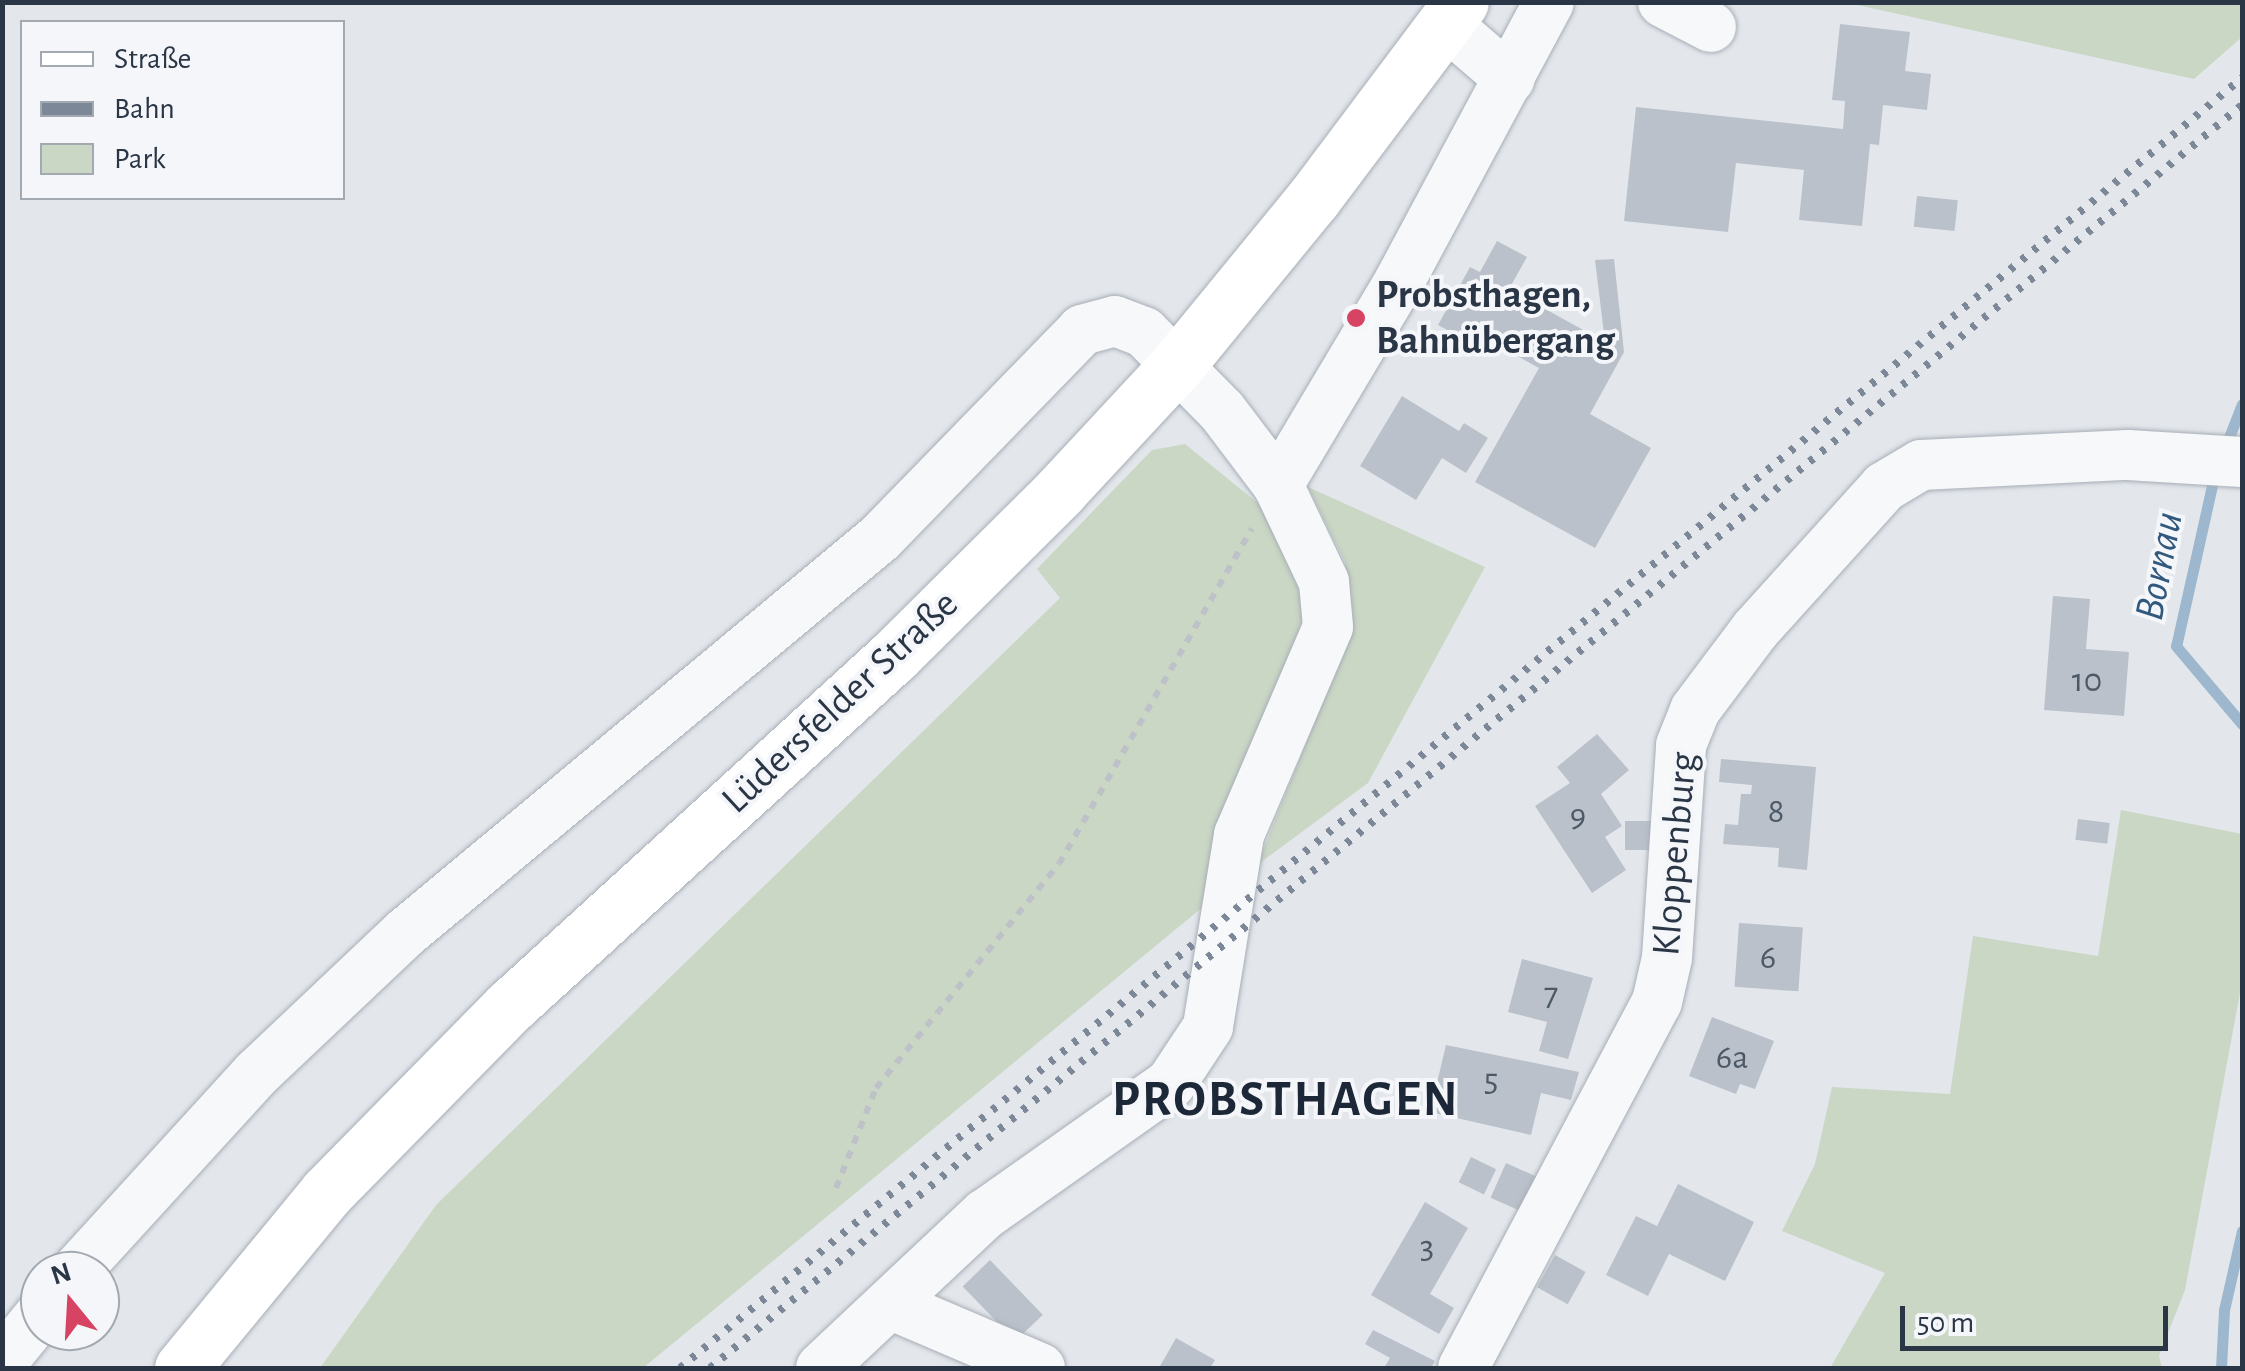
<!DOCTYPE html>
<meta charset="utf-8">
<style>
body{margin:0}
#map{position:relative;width:2245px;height:1371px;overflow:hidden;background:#e3e7ec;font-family:"Alegreya Sans",sans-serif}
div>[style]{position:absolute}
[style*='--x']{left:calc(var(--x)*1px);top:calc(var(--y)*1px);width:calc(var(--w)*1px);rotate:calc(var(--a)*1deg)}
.green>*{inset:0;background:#cad7c4}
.stream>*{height:11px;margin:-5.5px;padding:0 5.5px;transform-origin:5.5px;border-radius:5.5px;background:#9db8ce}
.building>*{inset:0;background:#bac1ca;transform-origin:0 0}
.path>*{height:6px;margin-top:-3px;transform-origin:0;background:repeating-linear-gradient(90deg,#bec2c8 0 8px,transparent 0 16px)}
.roads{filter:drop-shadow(0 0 2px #a8aeb7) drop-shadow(0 0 2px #a8aeb7)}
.minor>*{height:50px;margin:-25px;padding:0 25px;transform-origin:25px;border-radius:25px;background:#f7f8fa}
.major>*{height:55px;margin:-27.5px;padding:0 27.5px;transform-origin:27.5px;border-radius:27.5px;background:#fff}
.rail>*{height:8px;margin-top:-4px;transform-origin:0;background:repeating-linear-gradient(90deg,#7c8897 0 5px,transparent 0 15px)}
.dots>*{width:28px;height:28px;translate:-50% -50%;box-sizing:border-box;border:5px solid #f4f6f9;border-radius:50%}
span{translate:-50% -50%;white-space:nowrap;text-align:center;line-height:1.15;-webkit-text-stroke:8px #f4f6f9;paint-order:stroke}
.number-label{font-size:35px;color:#4e5967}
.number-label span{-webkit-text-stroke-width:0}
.poi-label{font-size:40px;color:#2a3646;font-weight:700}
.left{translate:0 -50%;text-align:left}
.street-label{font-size:40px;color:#2a3646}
.water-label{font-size:42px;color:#31587d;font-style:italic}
.district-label{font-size:50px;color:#1c2737;font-weight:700;letter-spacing:2.5px}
.frame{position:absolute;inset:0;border:5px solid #2a3646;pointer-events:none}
.legend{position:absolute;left:20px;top:20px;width:325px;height:180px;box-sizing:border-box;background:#f4f6f9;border:2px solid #a3a9b1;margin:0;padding:12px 18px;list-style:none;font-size:30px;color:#2a3646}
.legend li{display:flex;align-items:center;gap:20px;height:50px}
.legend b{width:50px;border:2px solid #a3a9b1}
.north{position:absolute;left:20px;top:1251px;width:100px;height:100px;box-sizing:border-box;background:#f4f6f9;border:2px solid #a3a9b1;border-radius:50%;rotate:342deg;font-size:28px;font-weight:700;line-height:40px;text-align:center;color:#2a3646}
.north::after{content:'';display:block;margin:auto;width:35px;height:45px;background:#d64363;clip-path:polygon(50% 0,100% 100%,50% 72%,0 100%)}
.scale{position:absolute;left:1900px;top:1306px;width:268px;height:45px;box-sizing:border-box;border:5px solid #2a3646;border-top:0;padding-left:12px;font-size:30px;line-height:35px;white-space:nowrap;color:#2a3646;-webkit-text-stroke:8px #f4f6f9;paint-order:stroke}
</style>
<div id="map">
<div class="green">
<div style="clip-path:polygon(1848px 3px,2242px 3px,2242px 37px,2194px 79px)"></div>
<div style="clip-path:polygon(1185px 444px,1259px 504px,1307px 595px,1295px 651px,1204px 906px,643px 1368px,320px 1368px,436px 1205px,1060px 598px,1037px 569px,1152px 450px)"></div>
<div style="clip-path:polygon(1308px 487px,1485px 567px,1368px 783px,1257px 865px,1350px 634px,1345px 562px)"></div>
<div style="clip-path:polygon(2121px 810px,2242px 834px,2242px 982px,2185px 1290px,2159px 1356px,2162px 1368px,1830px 1368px,1885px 1273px,1782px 1231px,1815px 1164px,1832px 1087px,1950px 1094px,1973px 936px,2098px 956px)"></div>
</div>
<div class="stream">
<div style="--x:2224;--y:450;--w:49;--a:-68.6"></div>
<div style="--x:2215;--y:472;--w:178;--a:102.6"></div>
<div style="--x:2176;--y:646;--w:102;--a:49.8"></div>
<div style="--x:2221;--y:1368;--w:58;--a:-87"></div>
<div style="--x:2224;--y:1310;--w:81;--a:-77.2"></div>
</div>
<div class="building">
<div style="clip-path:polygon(1840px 24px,1910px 32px,1905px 71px,1931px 74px,1927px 110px,1883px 105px,1879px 145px,1870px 144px,1862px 226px,1799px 220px,1804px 170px,1736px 163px,1728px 232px,1624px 221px,1636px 107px,1843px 129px,1845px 101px,1832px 100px)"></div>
<div style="left:1917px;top:196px;width:41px;height:31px;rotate:6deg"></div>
<div style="clip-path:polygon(1497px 241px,1527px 257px,1509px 289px,1605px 342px,1595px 260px,1614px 259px,1624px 352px,1590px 414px,1651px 448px,1595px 548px,1475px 482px,1539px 368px,1501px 347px,1495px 356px,1438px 325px,1470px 267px,1480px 272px)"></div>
<div style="clip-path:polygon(1402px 396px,1459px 431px,1464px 423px,1488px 438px,1466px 473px,1442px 458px,1416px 500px,1360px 466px)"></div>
<div style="clip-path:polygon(2053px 596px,2090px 599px,2086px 649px,2129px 652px,2124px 716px,2044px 710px)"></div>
<div style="clip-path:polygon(1597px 734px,1629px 770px,1601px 794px,1622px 826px,1605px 837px,1626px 870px,1592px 893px,1535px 806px,1570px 783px,1557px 767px)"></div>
<div style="clip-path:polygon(1721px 759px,1816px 767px,1807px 870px,1778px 867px,1779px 848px,1723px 844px,1725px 824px,1738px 825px,1741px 794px,1751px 794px,1752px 785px,1719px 782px)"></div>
<div style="left:2078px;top:819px;width:32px;height:21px;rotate:7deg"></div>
<div style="left:1625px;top:821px;width:27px;height:29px"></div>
<div style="left:1739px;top:923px;width:64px;height:64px;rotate:4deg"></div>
<div style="clip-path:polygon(1522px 959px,1593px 978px,1568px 1059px,1539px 1051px,1547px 1022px,1508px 1012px)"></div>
<div style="clip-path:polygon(1712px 1017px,1774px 1041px,1755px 1089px,1740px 1084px,1736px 1094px,1689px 1076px)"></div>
<div style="clip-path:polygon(1446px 1045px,1579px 1072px,1571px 1100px,1541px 1093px,1531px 1135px,1430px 1112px)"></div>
<div style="left:1471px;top:1157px;width:28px;height:28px;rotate:26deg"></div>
<div style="left:1506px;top:1163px;width:34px;height:38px;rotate:24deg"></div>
<div style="clip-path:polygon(1678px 1184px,1754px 1222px,1725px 1281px,1669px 1254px,1648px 1296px,1606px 1275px,1636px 1216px,1657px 1226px)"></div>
<div style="clip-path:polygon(1425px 1202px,1468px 1228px,1430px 1294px,1454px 1308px,1439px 1334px,1371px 1295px)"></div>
<div style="left:1555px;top:1255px;width:35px;height:37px;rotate:29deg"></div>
<div style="left:990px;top:1260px;width:76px;height:38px;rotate:46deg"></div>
<div style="clip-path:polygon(1373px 1330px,1435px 1361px,1431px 1368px,1384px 1368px,1390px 1358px,1365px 1344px)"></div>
<div style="clip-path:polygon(1176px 1338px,1215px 1360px,1210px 1368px,1159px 1368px)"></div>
</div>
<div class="path">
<div style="--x:836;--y:1188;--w:108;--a:-68.2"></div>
<div style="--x:876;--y:1088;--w:289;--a:-50.8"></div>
<div style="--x:1059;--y:864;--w:387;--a:-60.1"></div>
</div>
<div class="roads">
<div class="minor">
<div style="--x:1663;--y:2;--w:54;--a:27.5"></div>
<div style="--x:1446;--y:24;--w:84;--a:40.7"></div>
<div style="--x:1278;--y:485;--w:239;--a:-59.2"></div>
<div style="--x:1400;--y:280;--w:315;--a:-61.8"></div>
<div style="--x:76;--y:1271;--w:268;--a:-47.6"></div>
<div style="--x:257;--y:1073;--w:204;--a:-43.4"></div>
<div style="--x:405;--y:933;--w:618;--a:-39.75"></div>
<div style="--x:880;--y:538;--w:290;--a:-45.8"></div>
<div style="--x:1082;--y:330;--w:34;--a:-15"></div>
<div style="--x:1115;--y:321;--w:31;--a:21"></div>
<div style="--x:1144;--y:332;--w:111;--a:45.4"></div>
<div style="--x:1222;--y:411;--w:93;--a:52.9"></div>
<div style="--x:1278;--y:485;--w:107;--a:64.6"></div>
<div style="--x:1324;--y:582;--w:45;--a:84.9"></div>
<div style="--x:1328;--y:627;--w:226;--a:113.2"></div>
<div style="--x:1239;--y:835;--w:194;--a:99.2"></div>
<div style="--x:1208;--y:1027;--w:67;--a:123.5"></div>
<div style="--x:1171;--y:1083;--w:228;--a:144.8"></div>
<div style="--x:985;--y:1214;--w:225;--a:136.8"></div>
<div style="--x:892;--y:1305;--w:161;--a:23.1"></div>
<div style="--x:2;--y:1362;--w:60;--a:-51"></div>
<div style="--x:1463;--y:1368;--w:414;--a:-62.1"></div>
<div style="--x:1657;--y:1002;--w:45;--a:-77.2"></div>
<div style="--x:1667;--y:958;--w:213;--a:-86.2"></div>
<div style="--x:1681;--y:745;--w:38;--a:-68"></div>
<div style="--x:1695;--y:710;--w:100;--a:-53.1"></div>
<div style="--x:1755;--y:630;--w:193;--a:-47.9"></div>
<div style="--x:1884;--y:487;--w:43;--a:-30.7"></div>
<div style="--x:1921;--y:465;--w:207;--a:-2.8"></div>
<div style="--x:2128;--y:455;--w:114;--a:3.5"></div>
</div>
<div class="major">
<div style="--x:182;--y:1368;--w:228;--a:-50.5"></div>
<div style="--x:327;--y:1192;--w:260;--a:-45.5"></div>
<div style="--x:509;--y:1007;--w:521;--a:-42.36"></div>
<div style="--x:894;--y:656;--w:233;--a:-44.8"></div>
<div style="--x:1059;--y:492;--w:173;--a:-47.1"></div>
<div style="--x:1177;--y:365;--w:215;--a:-50.7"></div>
<div style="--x:1313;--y:199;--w:246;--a:-53.1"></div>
</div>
</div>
<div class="rail">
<div style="--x:680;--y:1368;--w:2026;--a:-39.55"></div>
<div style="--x:710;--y:1368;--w:1985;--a:-39.5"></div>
</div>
<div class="dots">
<div style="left:1356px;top:318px;background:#d64363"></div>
</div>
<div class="number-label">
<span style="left:2087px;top:681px">10</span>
<span style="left:1776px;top:812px">8</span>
<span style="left:1578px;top:816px">9</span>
<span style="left:1768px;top:958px">6</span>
<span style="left:1551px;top:995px">7</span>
<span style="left:1732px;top:1058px">6a</span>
<span style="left:1491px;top:1081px">5</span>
<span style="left:1427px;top:1248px">3</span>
</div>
<div class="poi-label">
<span class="left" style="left:1376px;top:318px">Probsthagen,<br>Bahnübergang</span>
</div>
<div class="street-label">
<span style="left:840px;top:702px;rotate:-43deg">Lüdersfelder Straße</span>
<span style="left:1675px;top:854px;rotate:-85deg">Kloppenburg</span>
</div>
<div class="water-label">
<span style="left:2159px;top:566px;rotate:-79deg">Bornau</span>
</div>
<div class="district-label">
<span style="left:1286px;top:1101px">PROBSTHAGEN</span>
</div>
<div class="frame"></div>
<ul class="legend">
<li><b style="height:12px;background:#fff"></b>Straße</li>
<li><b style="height:12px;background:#7c8897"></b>Bahn</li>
<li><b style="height:28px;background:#cad7c4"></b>Park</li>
</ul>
<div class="north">N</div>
<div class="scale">50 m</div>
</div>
